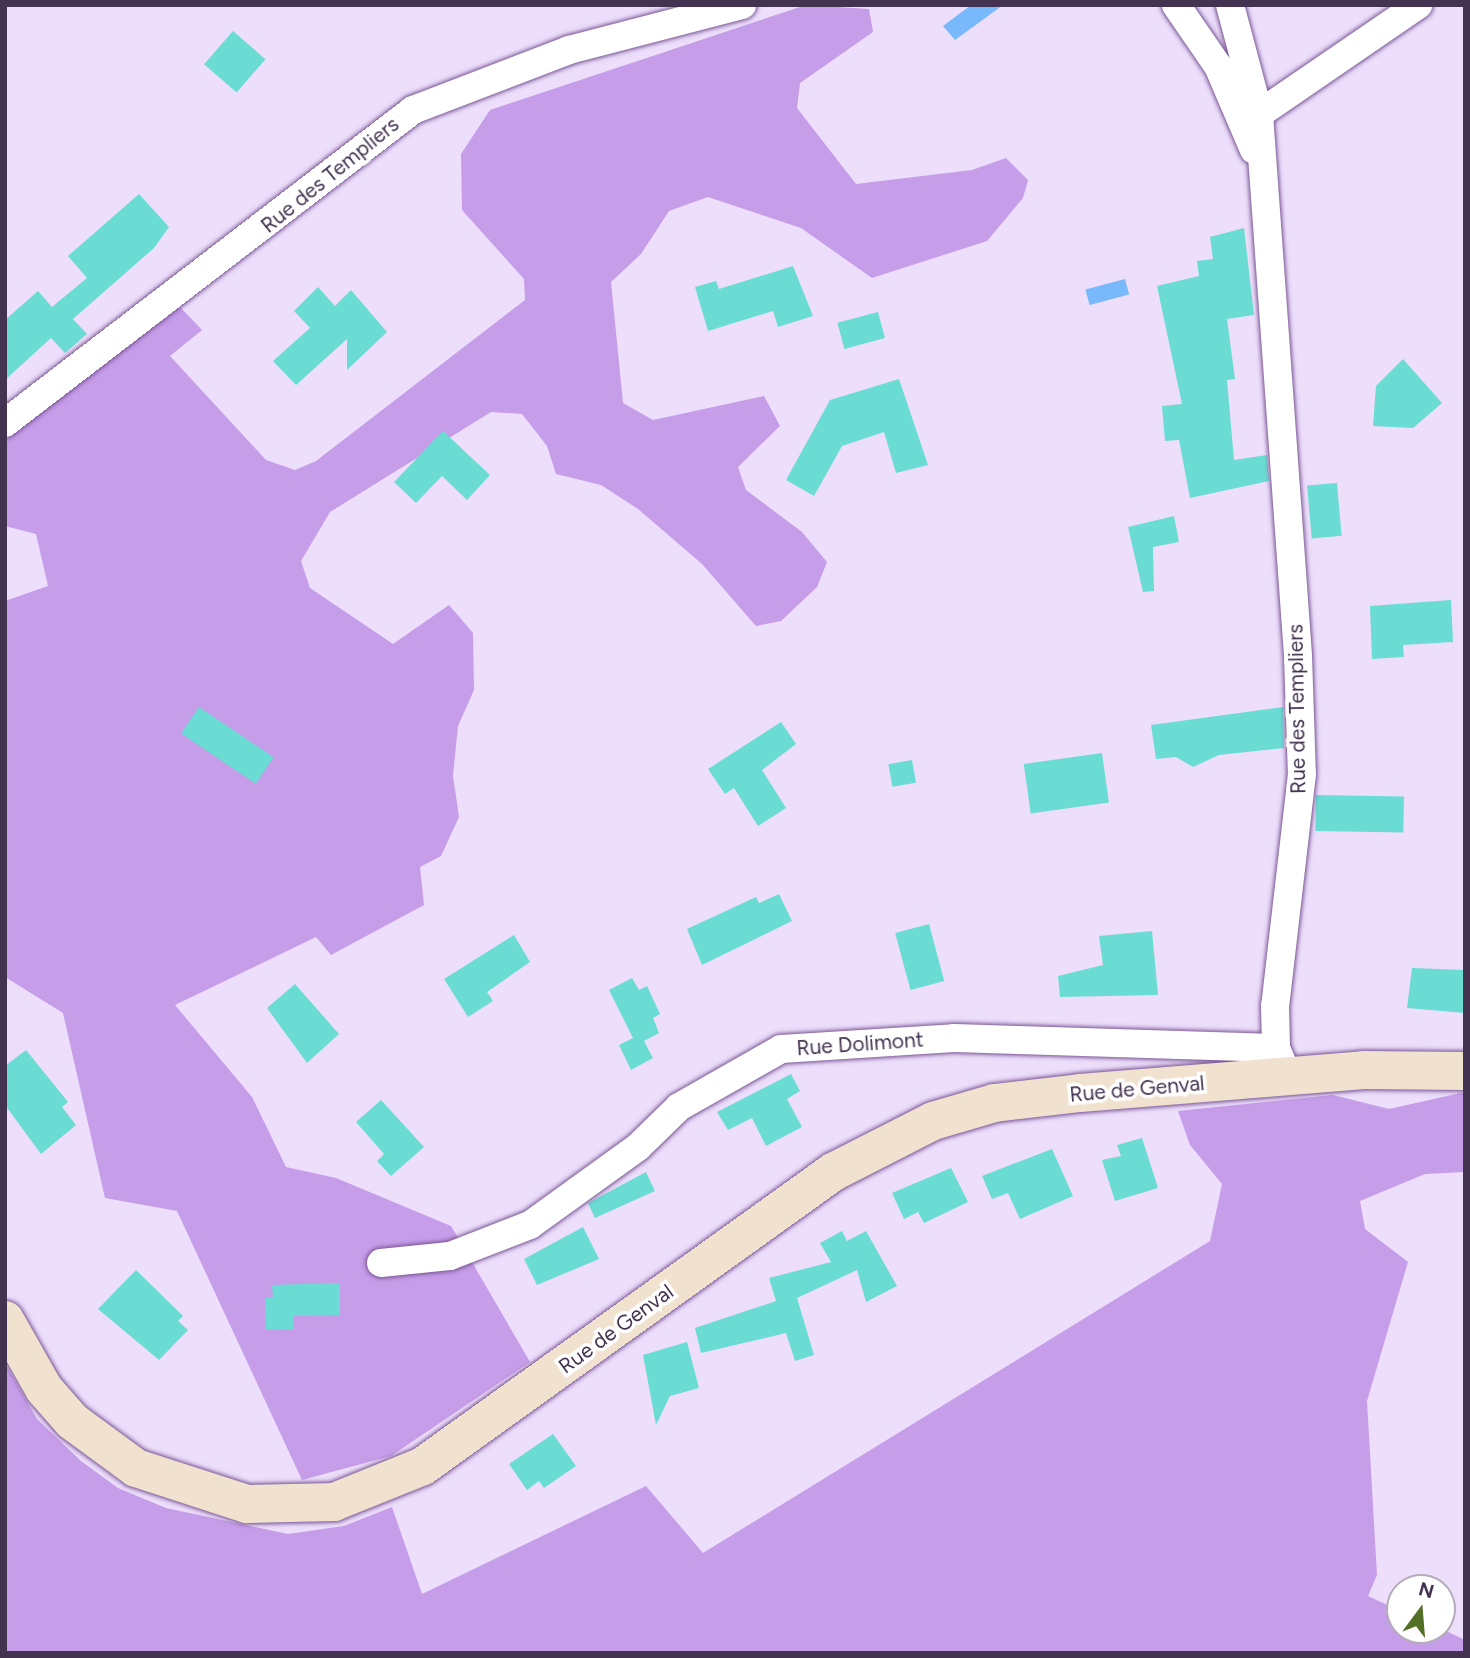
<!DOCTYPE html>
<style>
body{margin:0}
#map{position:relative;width:1470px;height:1658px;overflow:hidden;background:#eddefb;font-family:Figtree,sans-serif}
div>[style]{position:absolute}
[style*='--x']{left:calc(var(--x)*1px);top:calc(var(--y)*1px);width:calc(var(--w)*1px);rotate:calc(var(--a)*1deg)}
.forest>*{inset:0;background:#c69de9}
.water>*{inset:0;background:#77b9fa;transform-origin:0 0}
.building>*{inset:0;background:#6adcd3;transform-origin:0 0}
.roads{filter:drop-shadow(0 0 2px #7a5696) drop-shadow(0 0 2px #7a5696)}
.street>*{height:28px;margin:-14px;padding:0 14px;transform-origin:14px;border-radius:14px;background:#fff}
.secondary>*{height:38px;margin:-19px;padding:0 19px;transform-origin:19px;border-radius:19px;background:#f1e1cf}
span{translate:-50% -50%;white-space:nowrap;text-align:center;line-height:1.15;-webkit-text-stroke:7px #fff;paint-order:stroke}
.street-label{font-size:21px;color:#433350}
.frame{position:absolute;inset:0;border:7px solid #433350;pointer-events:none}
.north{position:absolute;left:1386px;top:1574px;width:70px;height:70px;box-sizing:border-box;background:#fff;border:2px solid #b4adb9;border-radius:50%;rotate:16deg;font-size:19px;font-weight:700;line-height:28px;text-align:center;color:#433350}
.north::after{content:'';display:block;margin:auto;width:24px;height:32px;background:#527026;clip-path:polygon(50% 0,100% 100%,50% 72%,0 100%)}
</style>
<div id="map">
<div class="forest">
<div style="clip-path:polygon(806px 5px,869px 9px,873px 32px,800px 83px,797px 108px,856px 184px,972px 170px,1006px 158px,1028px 180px,1023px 198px,987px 241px,872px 278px,801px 228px,708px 197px,669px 211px,641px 254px,611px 282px,623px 403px,653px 420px,764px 396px,780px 426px,738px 467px,746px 490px,802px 532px,827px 562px,817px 587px,781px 621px,756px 626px,702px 564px,638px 509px,601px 485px,556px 474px,547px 446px,522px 414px,491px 412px,330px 512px,301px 561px,310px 588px,393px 644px,449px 605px,473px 633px,474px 690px,458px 726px,453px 776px,459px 817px,441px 856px,420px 867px,424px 905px,331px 955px,316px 937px,175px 1005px,252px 1097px,286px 1167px,336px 1178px,451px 1226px,530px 1362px,391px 1456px,302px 1480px,177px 1211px,105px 1198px,63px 1013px,5px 977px,5px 601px,48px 586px,36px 534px,5px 526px,5px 440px,180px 307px,202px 330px,170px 356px,266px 460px,295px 470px,316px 461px,525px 300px,524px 279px,462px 210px,461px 154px,490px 110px)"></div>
<div style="clip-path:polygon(1465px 1092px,1465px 1172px,1425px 1174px,1360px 1201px,1365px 1229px,1408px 1262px,1367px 1401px,1377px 1575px,1368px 1596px,1400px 1611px,1400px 1630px,1442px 1629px,1465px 1640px,1465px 1653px,5px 1653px,5px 1363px,37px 1419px,81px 1461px,118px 1488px,166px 1508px,288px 1534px,344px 1526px,392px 1507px,422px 1594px,646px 1486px,703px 1553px,1210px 1241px,1222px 1184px,1190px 1145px,1178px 1111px,1333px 1095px,1389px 1109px)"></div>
</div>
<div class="water">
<div style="clip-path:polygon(971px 5px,1003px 5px,955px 40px,943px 26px)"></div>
<div style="left:1125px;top:279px;width:16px;height:41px;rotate:75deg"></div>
</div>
<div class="building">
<div style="left:233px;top:31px;width:43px;height:44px;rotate:41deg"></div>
<div style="clip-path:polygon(139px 194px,169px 227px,154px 248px,73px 319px,87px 334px,65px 353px,51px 338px,5px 380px,5px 320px,38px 291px,52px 307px,87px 278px,68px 256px)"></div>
<div style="clip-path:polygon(1244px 228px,1254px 315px,1227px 319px,1235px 379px,1227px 380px,1234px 460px,1267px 455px,1269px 481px,1190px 498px,1179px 440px,1165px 441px,1162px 406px,1182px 404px,1157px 286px,1199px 276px,1197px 261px,1213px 259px,1210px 237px)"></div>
<div style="clip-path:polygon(793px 266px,813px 316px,778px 327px,773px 311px,708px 331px,695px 287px,716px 281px,719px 289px)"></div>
<div style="clip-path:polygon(318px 287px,335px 306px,351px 290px,387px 332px,347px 370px,347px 339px,296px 385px,273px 361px,310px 328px,294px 311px)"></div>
<div style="left:878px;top:312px;width:27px;height:42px;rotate:75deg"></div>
<div style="clip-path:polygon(1403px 359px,1442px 403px,1413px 428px,1373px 426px,1376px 386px)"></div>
<div style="clip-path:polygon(899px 379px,928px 465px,896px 473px,884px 432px,842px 446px,814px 496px,786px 480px,830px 400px)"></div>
<div style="clip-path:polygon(443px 431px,490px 475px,467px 500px,442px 476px,416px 503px,394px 482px)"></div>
<div style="left:1337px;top:483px;width:53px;height:30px;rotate:85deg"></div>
<div style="clip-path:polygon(1174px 516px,1179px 542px,1153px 547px,1154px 591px,1143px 592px,1128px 527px)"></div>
<div style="clip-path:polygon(1451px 600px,1453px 642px,1403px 645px,1404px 657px,1372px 659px,1370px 606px)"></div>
<div style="left:199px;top:707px;width:90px;height:32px;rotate:34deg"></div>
<div style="clip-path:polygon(1283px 707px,1284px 748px,1219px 755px,1193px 767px,1176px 757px,1156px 759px,1151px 725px)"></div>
<div style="clip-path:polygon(781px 722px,796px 744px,762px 770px,786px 808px,758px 826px,734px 788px,725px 794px,708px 769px)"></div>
<div style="left:1102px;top:753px;width:50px;height:79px;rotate:82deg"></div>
<div style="left:912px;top:760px;width:23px;height:24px;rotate:80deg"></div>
<div style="left:1316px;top:795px;width:88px;height:36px;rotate:1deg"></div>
<div style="clip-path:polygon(779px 894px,792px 921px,702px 965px,687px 929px,756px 897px,759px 903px)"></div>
<div style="left:929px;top:924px;width:59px;height:35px;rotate:75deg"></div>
<div style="clip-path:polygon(1152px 931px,1158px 995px,1060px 997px,1058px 976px,1103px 965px,1099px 936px)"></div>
<div style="clip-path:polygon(514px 935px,530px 962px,487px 992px,493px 1001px,468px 1017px,444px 979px)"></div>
<div style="clip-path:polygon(1412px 968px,1465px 970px,1465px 1013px,1407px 1008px)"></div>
<div style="clip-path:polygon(632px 978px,639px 990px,647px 986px,660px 1014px,653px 1018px,659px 1033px,644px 1041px,653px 1058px,631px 1070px,619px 1045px,633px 1038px,609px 990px)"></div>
<div style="clip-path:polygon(295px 984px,339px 1034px,307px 1063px,267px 1008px)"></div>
<div style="clip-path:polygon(26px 1050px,68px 1102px,62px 1107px,76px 1125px,41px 1154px,5px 1105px,5px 1066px)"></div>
<div style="clip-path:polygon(791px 1074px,800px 1091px,787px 1099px,802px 1127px,766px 1146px,752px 1118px,728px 1130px,717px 1112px)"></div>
<div style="clip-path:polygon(381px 1100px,424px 1147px,391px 1176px,377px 1161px,384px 1154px,356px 1122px)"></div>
<div style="clip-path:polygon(1142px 1138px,1158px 1188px,1115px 1201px,1102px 1160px,1121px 1156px,1117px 1145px)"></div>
<div style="clip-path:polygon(1052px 1149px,1073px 1196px,1020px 1219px,1008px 1193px,992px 1199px,982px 1176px)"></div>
<div style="clip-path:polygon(951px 1168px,968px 1202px,924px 1223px,918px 1212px,904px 1219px,892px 1193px)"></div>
<div style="clip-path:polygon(646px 1172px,655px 1191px,595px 1218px,588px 1203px)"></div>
<div style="clip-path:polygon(583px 1227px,599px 1259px,537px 1285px,524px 1259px)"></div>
<div style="clip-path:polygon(842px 1231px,847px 1241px,866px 1231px,897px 1286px,866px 1302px,857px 1270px,797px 1298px,814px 1355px,795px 1361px,786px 1333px,701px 1353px,695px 1328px,776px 1301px,769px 1278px,831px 1262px,820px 1243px)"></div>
<div style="clip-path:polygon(136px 1270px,183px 1316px,178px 1321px,188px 1330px,159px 1360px,98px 1309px)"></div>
<div style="clip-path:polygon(340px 1283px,340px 1315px,294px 1316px,294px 1329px,266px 1330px,265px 1298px,273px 1298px,272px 1285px)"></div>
<div style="clip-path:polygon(687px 1342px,699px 1388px,670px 1396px,656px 1425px,643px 1355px)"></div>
<div style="clip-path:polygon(553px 1434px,576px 1466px,544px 1488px,539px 1481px,527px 1490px,509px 1464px)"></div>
</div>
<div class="roads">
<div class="street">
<div style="--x:1176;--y:5;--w:74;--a:55.5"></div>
<div style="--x:1218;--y:66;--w:91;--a:66.8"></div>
<div style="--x:1230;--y:5;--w:113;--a:75.1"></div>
<div style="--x:1259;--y:114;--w:543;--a:85.88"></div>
<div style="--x:1298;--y:656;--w:118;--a:88.1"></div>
<div style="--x:1302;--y:774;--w:234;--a:96.6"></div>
<div style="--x:1275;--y:1006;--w:42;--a:88.6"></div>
<div style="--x:1276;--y:1048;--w:30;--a:67"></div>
<div style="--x:1259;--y:114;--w:193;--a:-34.4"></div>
<div style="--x:5;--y:423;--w:514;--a:-37.49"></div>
<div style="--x:413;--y:110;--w:167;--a:-21"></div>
<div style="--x:569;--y:50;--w:179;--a:-14.6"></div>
<div style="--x:381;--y:1263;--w:69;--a:-5.8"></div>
<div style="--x:450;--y:1256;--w:86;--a:-21.2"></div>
<div style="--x:530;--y:1225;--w:133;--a:-35.8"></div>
<div style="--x:638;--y:1147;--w:57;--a:-44.3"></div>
<div style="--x:679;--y:1107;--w:117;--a:-29.6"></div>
<div style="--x:781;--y:1049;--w:173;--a:-3.6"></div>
<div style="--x:954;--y:1038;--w:322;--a:1.8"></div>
</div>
<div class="secondary">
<div style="--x:5;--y:1320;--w:79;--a:60.5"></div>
<div style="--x:44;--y:1389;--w:43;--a:48.8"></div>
<div style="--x:72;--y:1421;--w:79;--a:36.3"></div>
<div style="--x:136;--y:1468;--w:117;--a:18"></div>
<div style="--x:247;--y:1504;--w:87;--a:-1.3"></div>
<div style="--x:334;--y:1502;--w:96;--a:-22"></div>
<div style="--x:423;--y:1466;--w:505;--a:-35.64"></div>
<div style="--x:833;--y:1172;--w:112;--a:-27"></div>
<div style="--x:933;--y:1121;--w:64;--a:-16.4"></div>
<div style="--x:994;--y:1103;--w:87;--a:-6.6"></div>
<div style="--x:1080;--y:1093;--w:285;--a:-4.6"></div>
<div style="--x:1364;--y:1070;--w:101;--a:0.6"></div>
</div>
</div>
<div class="street-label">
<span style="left:330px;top:175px;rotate:-39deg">Rue des Templiers</span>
<span style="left:1297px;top:709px;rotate:-91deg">Rue des Templiers</span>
<span style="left:860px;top:1044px;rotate:-4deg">Rue Dolimont</span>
<span style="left:1137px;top:1089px;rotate:-5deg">Rue de Genval</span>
<span style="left:616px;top:1329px;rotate:-36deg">Rue de Genval</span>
</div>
<div class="frame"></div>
<div class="north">N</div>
</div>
